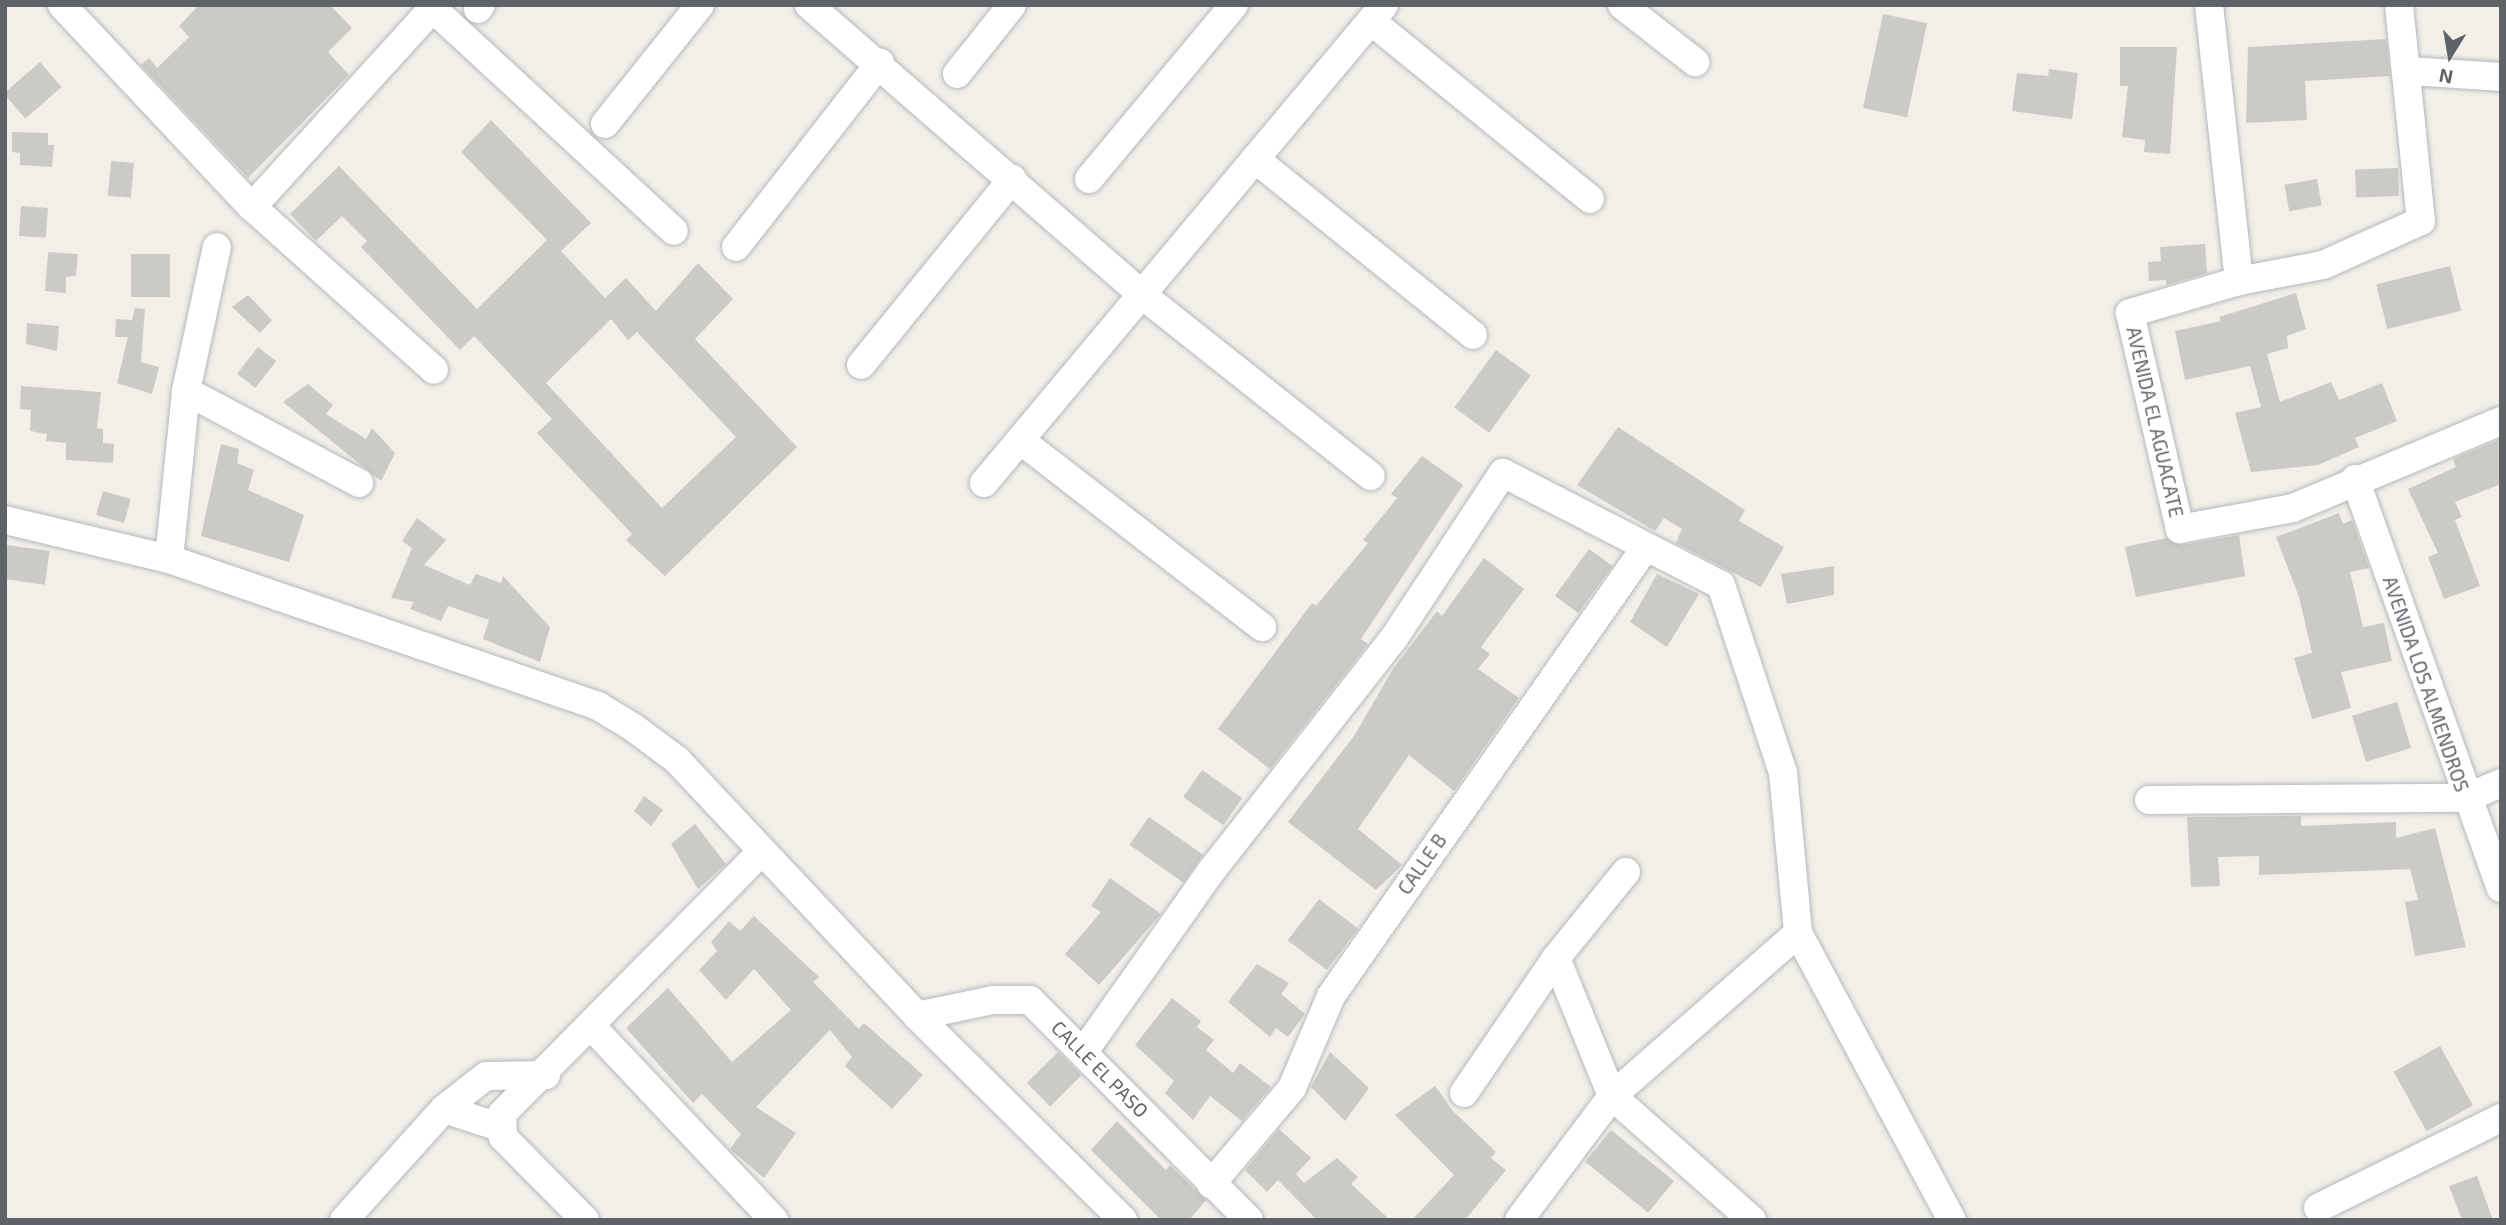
<!DOCTYPE html>
<style>
body{margin:0}
#map{position:relative;width:2506px;height:1225px;overflow:hidden;background:#f1efe8;font-family:"Exo 2",sans-serif}
div>[style]{position:absolute}
[style*='--x']{left:calc(var(--x)*1px);top:calc(var(--y)*1px);width:calc(var(--w)*1px);rotate:calc(var(--a)*1deg)}
.building>*{inset:0;background:#cccac5;transform-origin:0 0}
.roads{filter:drop-shadow(0 0 2px #b5b8bc) drop-shadow(0 0 2px #b5b8bc)}
.minor>*{height:28px;margin:-14px;padding:0 14px;transform-origin:14px;border-radius:14px;background:#fff}
span{translate:-50% -50%;white-space:nowrap;text-align:center;line-height:1.15;-webkit-text-stroke:6px #fff;paint-order:stroke}
.street-label{font-size:19px;color:#5f6368}
.frame{position:absolute;inset:0;border:7px solid #5f6368;pointer-events:none}
.north{position:absolute;left:2415px;top:21px;width:70px;height:70px;-webkit-text-stroke:5px #fff;paint-order:stroke;rotate:191deg;font-size:19px;font-weight:700;line-height:28px;text-align:center;color:#5f6368}
.north::after{content:'';display:block;margin:auto;width:24px;height:32px;background:#5f6368;clip-path:polygon(50% 0,100% 100%,50% 72%,0 100%)}
</style>
<div id="map">
<div class="building">
<div style="clip-path:polygon(199px 5px,330px 5px,352px 28px,328px 52px,349px 75px,248px 178px,141px 65px,149px 58px,157px 68px,189px 37px,179px 26px)"></div>
<div style="left:1883px;top:14px;width:45px;height:96px;rotate:12deg"></div>
<div style="clip-path:polygon(2386px 39px,2390px 76px,2305px 81px,2307px 120px,2246px 123px,2248px 47px)"></div>
<div style="clip-path:polygon(2120px 47px,2177px 47px,2170px 154px,2144px 152px,2145px 140px,2122px 137px,2128px 86px,2120px 86px)"></div>
<div style="left:40px;top:62px;width:33px;height:48px;rotate:49deg"></div>
<div style="clip-path:polygon(2049px 69px,2078px 73px,2072px 119px,2012px 111px,2017px 73px,2048px 76px)"></div>
<div style="clip-path:polygon(evenodd,491px 120px,591px 223px,561px 251px,605px 298px,626px 278px,656px 311px,698px 263px,733px 299px,695px 339px,797px 447px,665px 576px,626px 540px,632px 534px,537px 433px,552px 419px,474px 336px,460px 350px,361px 247px,367px 241px,342px 216px,316px 241px,290px 214px,339px 166px,477px 309px,547px 240px,461px 152px,491px 120px,611px 319px,628px 340px,637px 332px,736px 437px,662px 508px,546px 383px,611px 319px)"></div>
<div style="clip-path:polygon(12px 132px,48px 133px,48px 145px,54px 145px,52px 167px,20px 165px,20px 153px,12px 152px)"></div>
<div style="left:111px;top:161px;width:23px;height:35px;rotate:5deg"></div>
<div style="left:2398px;top:168px;width:28px;height:43px;rotate:88deg"></div>
<div style="left:2317px;top:179px;width:27px;height:33px;rotate:80deg"></div>
<div style="left:21px;top:206px;width:27px;height:30px;rotate:4deg"></div>
<div style="clip-path:polygon(2205px 244px,2207px 273px,2166px 285px,2166px 280px,2149px 281px,2148px 262px,2161px 261px,2160px 247px)"></div>
<div style="clip-path:polygon(48px 252px,78px 254px,76px 276px,66px 277px,66px 293px,45px 291px)"></div>
<div style="left:131px;top:254px;width:39px;height:43px"></div>
<div style="left:2450px;top:266px;width:46px;height:76px;rotate:76deg"></div>
<div style="clip-path:polygon(2296px 293px,2306px 329px,2287px 336px,2288px 348px,2267px 354px,2280px 402px,2331px 382px,2339px 400px,2382px 383px,2397px 421px,2355px 438px,2359px 447px,2318px 465px,2251px 472px,2235px 413px,2261px 407px,2250px 366px,2185px 380px,2175px 331px,2221px 321px,2219px 317px)"></div>
<div style="clip-path:polygon(248px 295px,272px 320px,260px 333px,232px 307px)"></div>
<div style="clip-path:polygon(135px 308px,145px 309px,141px 362px,159px 367px,152px 394px,117px 383px,128px 337px,115px 337px,116px 319px,132px 320px)"></div>
<div style="clip-path:polygon(27px 323px,59px 326px,57px 351px,26px 344px)"></div>
<div style="left:258px;top:347px;width:23px;height:34px;rotate:38deg"></div>
<div style="left:1496px;top:350px;width:43px;height:71px;rotate:36deg"></div>
<div style="clip-path:polygon(308px 384px,333px 405px,326px 414px,366px 439px,372px 428px,395px 453px,381px 481px,283px 402px)"></div>
<div style="clip-path:polygon(21px 386px,101px 392px,97px 428px,103px 429px,103px 443px,114px 444px,113px 463px,66px 460px,66px 443px,46px 441px,47px 434px,30px 431px,31px 410px,20px 409px)"></div>
<div style="clip-path:polygon(1618px 427px,1745px 510px,1739px 521px,1784px 547px,1761px 587px,1676px 543px,1682px 529px,1664px 518px,1655px 531px,1577px 485px)"></div>
<div style="clip-path:polygon(2501px 439px,2501px 484px,2455px 502px,2462px 517px,2455px 520px,2480px 586px,2444px 599px,2428px 557px,2438px 553px,2408px 489px,2456px 467px,2453px 459px)"></div>
<div style="clip-path:polygon(221px 444px,239px 449px,237px 463px,254px 470px,248px 490px,304px 515px,289px 562px,201px 536px)"></div>
<div style="clip-path:polygon(1422px 456px,1463px 485px,1361px 639px,1368px 644px,1270px 769px,1218px 729px,1312px 603px,1316px 606px,1368px 543px,1363px 540px,1397px 498px,1391px 494px)"></div>
<div style="left:103px;top:491px;width:29px;height:25px;rotate:16deg"></div>
<div style="clip-path:polygon(2339px 513px,2343px 524px,2352px 520px,2369px 568px,2350px 572px,2363px 627px,2384px 623px,2392px 661px,2341px 672px,2351px 708px,2312px 719px,2294px 658px,2312px 653px,2299px 597px,2276px 537px)"></div>
<div style="clip-path:polygon(417px 518px,446px 540px,424px 565px,470px 585px,476px 574px,501px 583px,503px 576px,550px 627px,540px 662px,483px 639px,489px 620px,448px 606px,441px 621px,410px 609px,414px 602px,391px 598px,412px 548px,402px 541px)"></div>
<div style="clip-path:polygon(2239px 535px,2245px 576px,2136px 597px,2125px 547px,2167px 538px,2183px 545px)"></div>
<div style="left:7px;top:545px;width:43px;height:34px;rotate:8deg"></div>
<div style="left:1589px;top:549px;width:29px;height:58px;rotate:36deg"></div>
<div style="clip-path:polygon(1484px 558px,1524px 589px,1481px 647px,1490px 654px,1478px 669px,1519px 698px,1454px 791px,1409px 755px,1358px 829px,1402px 865px,1376px 890px,1288px 822px,1354px 736px,1393px 669px,1437px 611px,1442px 616px)"></div>
<div style="clip-path:polygon(1834px 566px,1834px 595px,1787px 604px,1781px 574px)"></div>
<div style="clip-path:polygon(1657px 574px,1699px 594px,1667px 647px,1630px 622px)"></div>
<div style="left:2397px;top:702px;width:48px;height:47px;rotate:73deg"></div>
<div style="left:1202px;top:770px;width:49px;height:33px;rotate:35deg"></div>
<div style="clip-path:polygon(644px 796px,663px 810px,651px 826px,634px 811px)"></div>
<div style="clip-path:polygon(2301px 816px,2301px 826px,2396px 822px,2396px 838px,2435px 828px,2466px 947px,2415px 956px,2405px 902px,2418px 900px,2410px 869px,2259px 875px,2259px 856px,2218px 857px,2220px 886px,2191px 887px,2187px 817px)"></div>
<div style="left:1149px;top:817px;width:66px;height:34px;rotate:35deg"></div>
<div style="clip-path:polygon(695px 824px,726px 864px,698px 889px,671px 844px)"></div>
<div style="clip-path:polygon(1110px 878px,1161px 914px,1099px 985px,1065px 954px,1101px 912px,1091px 906px)"></div>
<div style="left:1319px;top:899px;width:49px;height:52px;rotate:37deg"></div>
<div style="clip-path:polygon(754px 916px,819px 977px,813px 982px,859px 1029px,864px 1023px,923px 1075px,892px 1109px,845px 1066px,852px 1057px,830px 1030px,756px 1107px,796px 1133px,764px 1178px,730px 1149px,741px 1134px,702px 1094px,693px 1103px,626px 1028px,668px 988px,732px 1062px,791px 1010px,754px 969px,726px 1000px,699px 970px,717px 951px,711px 942px,729px 921px,740px 931px)"></div>
<div style="clip-path:polygon(1257px 964px,1289px 983px,1281px 994px,1305px 1014px,1288px 1037px,1276px 1028px,1270px 1037px,1228px 1002px)"></div>
<div style="clip-path:polygon(1172px 998px,1201px 1021px,1197px 1027px,1214px 1040px,1206px 1050px,1233px 1073px,1240px 1063px,1271px 1087px,1242px 1121px,1210px 1096px,1193px 1120px,1165px 1093px,1174px 1081px,1135px 1045px)"></div>
<div style="left:2440px;top:1046px;width:68px;height:53px;rotate:61deg"></div>
<div style="left:1058px;top:1052px;width:33px;height:44px;rotate:45deg"></div>
<div style="clip-path:polygon(1330px 1052px,1369px 1088px,1345px 1121px,1311px 1087px)"></div>
<div style="clip-path:polygon(1435px 1086px,1453px 1111px,1496px 1152px,1491px 1158px,1506px 1170px,1465px 1220px,1412px 1220px,1454px 1175px,1395px 1115px)"></div>
<div style="clip-path:polygon(1117px 1121px,1166px 1170px,1170px 1165px,1206px 1200px,1189px 1220px,1161px 1220px,1091px 1150px)"></div>
<div style="clip-path:polygon(1279px 1129px,1311px 1158px,1296px 1174px,1304px 1183px,1337px 1158px,1358px 1177px,1351px 1184px,1390px 1220px,1317px 1220px,1278px 1180px,1267px 1192px,1245px 1170px)"></div>
<div style="left:1611px;top:1130px;width:81px;height:41px;rotate:39deg"></div>
<div style="clip-path:polygon(2477px 1176px,2493px 1220px,2462px 1220px,2449px 1186px)"></div>
</div>
<div class="roads">
<div class="minor">
<div style="--x:62;--y:5;--w:277;--a:46.8"></div>
<div style="--x:252;--y:207;--w:244;--a:41.8"></div>
<div style="--x:429;--y:5;--w:333;--a:42.7"></div>
<div style="--x:809;--y:5;--w:440;--a:41"></div>
<div style="--x:1141;--y:294;--w:293;--a:38.4"></div>
<div style="--x:1622;--y:5;--w:93;--a:38"></div>
<div style="--x:2209;--y:5;--w:278;--a:83.8"></div>
<div style="--x:2399;--y:5;--w:217;--a:84.2"></div>
<div style="--x:2421;--y:221;--w:107;--a:155.8"></div>
<div style="--x:2323;--y:265;--w:86;--a:169.2"></div>
<div style="--x:2239;--y:281;--w:114;--a:163.6"></div>
<div style="--x:2130;--y:313;--w:222;--a:77"></div>
<div style="--x:2180;--y:529;--w:115;--a:-10.5"></div>
<div style="--x:2293;--y:508;--w:225;--a:-22.7"></div>
<div style="--x:478;--y:9;--w:5;--a:-53"></div>
<div style="--x:1371;--y:21;--w:282;--a:39.1"></div>
<div style="--x:2409;--y:71;--w:92;--a:3.7"></div>
<div style="--x:957;--y:74;--w:88;--a:-51.4"></div>
<div style="--x:605;--y:124;--w:152;--a:-51.4"></div>
<div style="--x:1255;--y:159;--w:280;--a:38.9"></div>
<div style="--x:1089;--y:179;--w:226;--a:-50.2"></div>
<div style="--x:252;--y:207;--w:272;--a:-47.7"></div>
<div style="--x:736;--y:247;--w:234;--a:-52"></div>
<div style="--x:861;--y:365;--w:240;--a:-50.9"></div>
<div style="--x:186;--y:391;--w:196;--a:28"></div>
<div style="--x:1020;--y:440;--w:306;--a:37.7"></div>
<div style="--x:2355;--y:479;--w:434;--a:70.4"></div>
<div style="--x:984;--y:483;--w:623;--a:-50.08"></div>
<div style="--x:5;--y:520;--w:169;--a:13.4"></div>
<div style="--x:169;--y:559;--w:453;--a:18.9"></div>
<div style="--x:598;--y:706;--w:42;--a:31.4"></div>
<div style="--x:634;--y:728;--w:54;--a:36.7"></div>
<div style="--x:677;--y:760;--w:351;--a:46.8"></div>
<div style="--x:917;--y:1016;--w:290;--a:44.7"></div>
<div style="--x:169;--y:559;--w:169;--a:-84.2"></div>
<div style="--x:186;--y:391;--w:147;--a:-77.9"></div>
<div style="--x:2149;--y:800;--w:317;--a:-0.4"></div>
<div style="--x:2466;--y:798;--w:38;--a:-23"></div>
<div style="--x:1556;--y:958;--w:149;--a:67.9"></div>
<div style="--x:1612;--y:1096;--w:187;--a:41.5"></div>
<div style="--x:917;--y:1016;--w:78;--a:-11.9"></div>
<div style="--x:993;--y:1000;--w:37;--a:0"></div>
<div style="--x:1030;--y:1000;--w:310;--a:45.1"></div>
<div style="--x:593;--y:1028;--w:264;--a:46.7"></div>
<div style="--x:1085;--y:1050;--w:220;--a:-54.8"></div>
<div style="--x:1212;--y:870;--w:295;--a:-51.9"></div>
<div style="--x:1394;--y:638;--w:198;--a:-56.6"></div>
<div style="--x:1503;--y:473;--w:245;--a:27.2"></div>
<div style="--x:1721;--y:585;--w:198;--a:71.7"></div>
<div style="--x:1783;--y:773;--w:161;--a:84.6"></div>
<div style="--x:1798;--y:933;--w:326;--a:61.8"></div>
<div style="--x:1464;--y:1093;--w:163;--a:-55.7"></div>
<div style="--x:1556;--y:958;--w:111;--a:-50.9"></div>
<div style="--x:444;--y:1109;--w:58;--a:18.1"></div>
<div style="--x:1211;--y:1184;--w:126;--a:-49.8"></div>
<div style="--x:1292;--y:1088;--w:100;--a:-67"></div>
<div style="--x:1331;--y:996;--w:547;--a:-54.97"></div>
<div style="--x:2318;--y:1208;--w:204;--a:-26.2"></div>
<div style="--x:344;--y:1220;--w:149;--a:-48"></div>
<div style="--x:444;--y:1109;--w:53;--a:-38.2"></div>
<div style="--x:486;--y:1076;--w:60;--a:-1"></div>
<div style="--x:585;--y:1220;--w:117;--a:-134.7"></div>
<div style="--x:503;--y:1137;--w:23;--a:-92"></div>
<div style="--x:502;--y:1114;--w:367;--a:-45.3"></div>
<div style="--x:1519;--y:1220;--w:155;--a:-53.1"></div>
<div style="--x:1612;--y:1096;--w:247;--a:-41.2"></div>
</div>
</div>
<div class="street-label">
<span style="left:2155px;top:422px;rotate:77deg">AVENIDA EL AGUACATE</span>
<span style="left:2426px;top:684px;rotate:71deg">AVENIDA LOS ALMENDROS</span>
<span style="left:1422px;top:864px;rotate:-55deg">CALLE B</span>
<span style="left:1100px;top:1069px;rotate:45deg">CALLE EL PASO</span>
</div>
<div class="frame"></div>
<div class="north">N</div>
</div>
